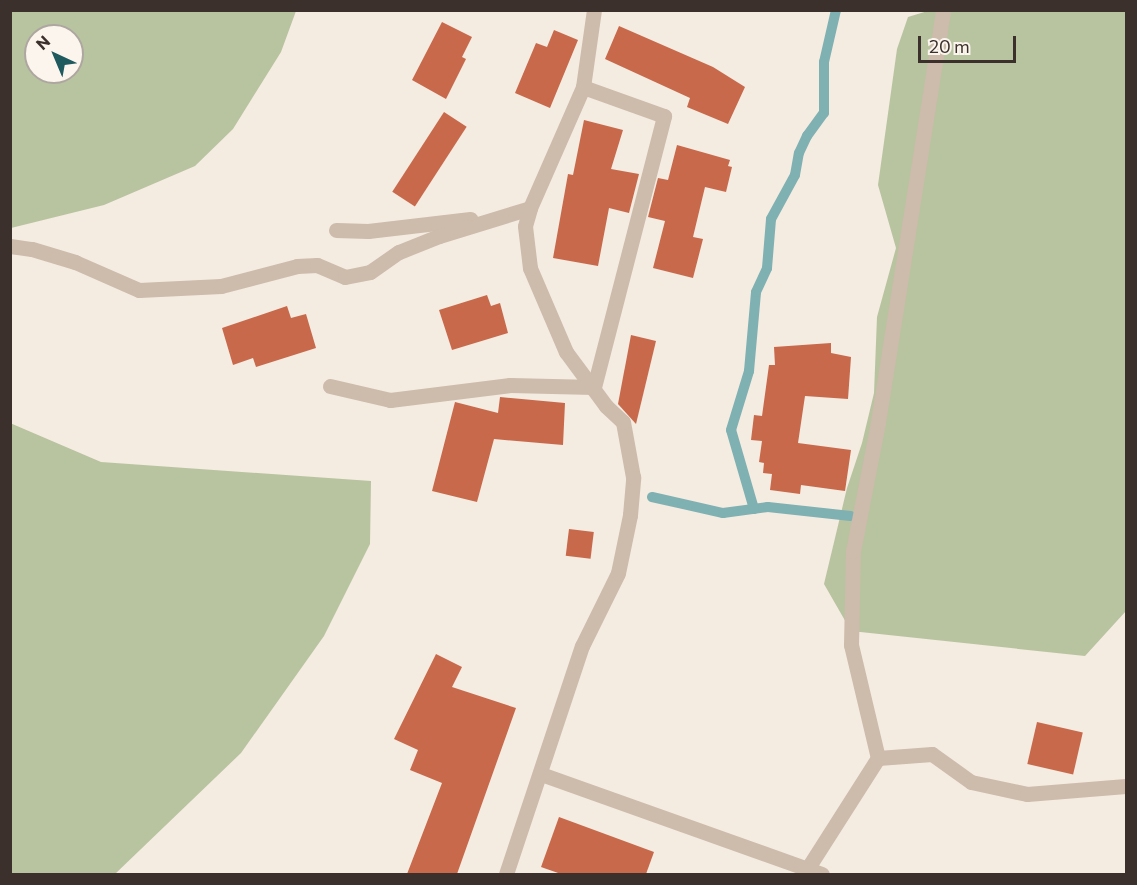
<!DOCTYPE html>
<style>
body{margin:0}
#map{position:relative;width:1137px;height:885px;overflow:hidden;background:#f4ebe1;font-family:Commissioner,sans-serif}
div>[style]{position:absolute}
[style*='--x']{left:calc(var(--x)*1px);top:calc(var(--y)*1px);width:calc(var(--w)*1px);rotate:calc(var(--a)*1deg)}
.green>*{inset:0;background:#b8c4a0}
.stream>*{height:10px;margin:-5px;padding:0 5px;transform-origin:5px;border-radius:5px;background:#7fb0b2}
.building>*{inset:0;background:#c8694b;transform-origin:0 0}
.minor>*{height:15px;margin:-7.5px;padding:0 7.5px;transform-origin:7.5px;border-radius:7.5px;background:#cdbbac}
span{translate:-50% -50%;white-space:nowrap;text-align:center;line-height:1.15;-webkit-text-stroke:6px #fbf5ee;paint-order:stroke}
.frame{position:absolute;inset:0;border:12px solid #3b302b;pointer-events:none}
.north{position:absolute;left:24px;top:24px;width:60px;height:60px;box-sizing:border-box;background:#fbf5ee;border:2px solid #aea6a0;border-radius:50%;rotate:316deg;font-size:16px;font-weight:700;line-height:24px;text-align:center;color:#3b302b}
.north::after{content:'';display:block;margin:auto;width:21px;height:27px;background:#1f5a5e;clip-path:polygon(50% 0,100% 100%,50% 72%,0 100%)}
.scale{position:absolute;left:918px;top:36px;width:98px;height:27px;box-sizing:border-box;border:3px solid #3b302b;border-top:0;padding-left:8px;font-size:18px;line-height:21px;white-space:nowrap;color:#3b302b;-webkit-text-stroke:4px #fbf5ee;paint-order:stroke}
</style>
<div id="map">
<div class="green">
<div style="clip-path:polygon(evenodd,11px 10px,296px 10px,296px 11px,281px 52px,233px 129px,195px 166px,104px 205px,11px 228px,11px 10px,36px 36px,72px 36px,72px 72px,36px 72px,36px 36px)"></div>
<div style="clip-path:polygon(931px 10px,1126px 11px,1126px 611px,1085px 656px,851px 631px,824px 584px,847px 488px,862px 443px,874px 393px,877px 317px,896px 248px,878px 185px,897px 49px,908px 17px)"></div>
<div style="clip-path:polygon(10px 423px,101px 462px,371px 481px,370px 544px,324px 636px,241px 753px,115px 874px,11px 874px)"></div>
</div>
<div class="stream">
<div style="--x:652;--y:497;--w:73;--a:12.7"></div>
<div style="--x:723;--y:513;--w:45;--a:-7.6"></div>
<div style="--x:768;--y:507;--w:83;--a:6.2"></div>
<div style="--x:754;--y:509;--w:82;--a:-106.2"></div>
<div style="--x:731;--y:430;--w:62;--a:-73"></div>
<div style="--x:749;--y:371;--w:79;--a:-84.9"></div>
<div style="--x:756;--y:292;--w:26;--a:-65"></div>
<div style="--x:767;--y:268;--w:49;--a:-85.3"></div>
<div style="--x:771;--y:219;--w:50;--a:-61.4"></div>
<div style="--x:795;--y:175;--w:22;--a:-80"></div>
<div style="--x:799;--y:153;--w:19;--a:-65"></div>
<div style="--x:807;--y:136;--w:29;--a:-54"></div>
<div style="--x:824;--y:113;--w:51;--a:-90"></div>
<div style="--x:824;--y:62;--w:53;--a:-77"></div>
</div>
<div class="building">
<div style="clip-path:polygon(442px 22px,472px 37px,462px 57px,466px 59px,446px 99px,412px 80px)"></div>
<div style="clip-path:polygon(619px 26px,713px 67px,745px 87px,728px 124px,687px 107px,690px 98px,605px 59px)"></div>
<div style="clip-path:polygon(554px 30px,578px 40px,550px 108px,515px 93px,536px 43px,547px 47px)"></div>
<div style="left:444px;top:112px;width:27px;height:95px;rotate:33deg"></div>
<div style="clip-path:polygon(584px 120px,623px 130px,611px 169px,639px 174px,629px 213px,609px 208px,598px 266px,553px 258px,568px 174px,573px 175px)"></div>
<div style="clip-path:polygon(677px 145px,730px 160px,728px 166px,732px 167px,726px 192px,705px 187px,693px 237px,703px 239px,693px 278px,653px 268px,665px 221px,648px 217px,658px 178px,668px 180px)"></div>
<div style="clip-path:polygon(487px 295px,491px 306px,500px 303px,508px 333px,452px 350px,439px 310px)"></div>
<div style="clip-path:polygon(287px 306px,291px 318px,306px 314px,316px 348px,256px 367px,253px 358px,233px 365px,222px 328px)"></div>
<div style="clip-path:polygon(631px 335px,656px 341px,636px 424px,618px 404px)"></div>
<div style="clip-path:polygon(831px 343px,831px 353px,851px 357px,848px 399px,805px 396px,798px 443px,851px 450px,845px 491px,801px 485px,800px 494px,770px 490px,772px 474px,763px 473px,764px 463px,759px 462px,762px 441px,751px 440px,754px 415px,762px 416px,769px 365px,775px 365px,774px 347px)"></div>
<div style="clip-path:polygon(500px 397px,565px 403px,563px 445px,494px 439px,477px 502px,432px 491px,455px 402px,498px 413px)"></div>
<div style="left:569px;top:529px;width:25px;height:27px;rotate:7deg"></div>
<div style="clip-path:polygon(436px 654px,462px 667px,452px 687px,516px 708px,457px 874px,407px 874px,442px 783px,410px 770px,418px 750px,394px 739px)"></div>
<div style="left:1037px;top:722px;width:47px;height:43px;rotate:13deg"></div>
<div style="clip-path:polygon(559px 817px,654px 852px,646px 874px,561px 874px,541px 867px)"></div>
</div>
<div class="minor">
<div style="--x:336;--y:230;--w:32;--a:2"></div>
<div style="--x:368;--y:231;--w:103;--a:-6.7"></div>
<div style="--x:10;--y:246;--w:22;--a:8"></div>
<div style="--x:32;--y:249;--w:45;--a:16.8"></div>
<div style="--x:75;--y:262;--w:70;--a:23.6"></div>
<div style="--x:139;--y:290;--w:82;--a:-2.8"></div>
<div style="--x:221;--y:286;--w:79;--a:-14.7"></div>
<div style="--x:297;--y:266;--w:20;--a:-3"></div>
<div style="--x:317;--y:265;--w:30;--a:23"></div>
<div style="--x:345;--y:277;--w:25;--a:-11"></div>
<div style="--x:370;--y:272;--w:35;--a:-35"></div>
<div style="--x:399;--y:252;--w:43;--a:-21.8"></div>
<div style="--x:439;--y:236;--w:95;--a:-17.1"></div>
<div style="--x:330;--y:386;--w:62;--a:13.1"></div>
<div style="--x:390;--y:400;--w:121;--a:-7.1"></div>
<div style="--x:510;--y:385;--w:84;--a:1.4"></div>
<div style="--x:594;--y:387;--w:280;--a:-75.5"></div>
<div style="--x:664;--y:116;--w:86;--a:-160.3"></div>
<div style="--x:878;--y:758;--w:54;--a:-4.2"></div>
<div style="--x:932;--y:754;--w:48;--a:35.7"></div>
<div style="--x:971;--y:782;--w:57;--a:12.1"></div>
<div style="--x:1027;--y:794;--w:99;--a:-4.6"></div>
<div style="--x:541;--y:774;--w:298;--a:19.6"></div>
<div style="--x:506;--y:874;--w:240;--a:-71.6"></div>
<div style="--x:582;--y:646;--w:81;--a:-63.7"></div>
<div style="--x:618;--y:573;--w:59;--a:-78.3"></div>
<div style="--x:630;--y:515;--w:38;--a:-85"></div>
<div style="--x:633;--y:477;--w:56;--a:-100.3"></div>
<div style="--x:623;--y:422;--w:23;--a:-137"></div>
<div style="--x:606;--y:406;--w:67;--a:-126.5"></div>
<div style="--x:566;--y:352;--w:91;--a:-113.2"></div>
<div style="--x:530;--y:268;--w:42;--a:-96.8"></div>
<div style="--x:525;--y:226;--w:19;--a:-74"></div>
<div style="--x:530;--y:208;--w:132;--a:-66.3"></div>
<div style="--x:583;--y:87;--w:78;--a:-81.9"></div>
<div style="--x:804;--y:874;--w:138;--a:-57.5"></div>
<div style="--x:878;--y:758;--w:116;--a:-103.4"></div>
<div style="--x:851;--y:645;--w:94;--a:-88.8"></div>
<div style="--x:853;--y:551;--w:131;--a:-79"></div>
<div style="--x:878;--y:422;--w:417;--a:-81"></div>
</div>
<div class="frame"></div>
<div class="north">N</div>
<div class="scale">20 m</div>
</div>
